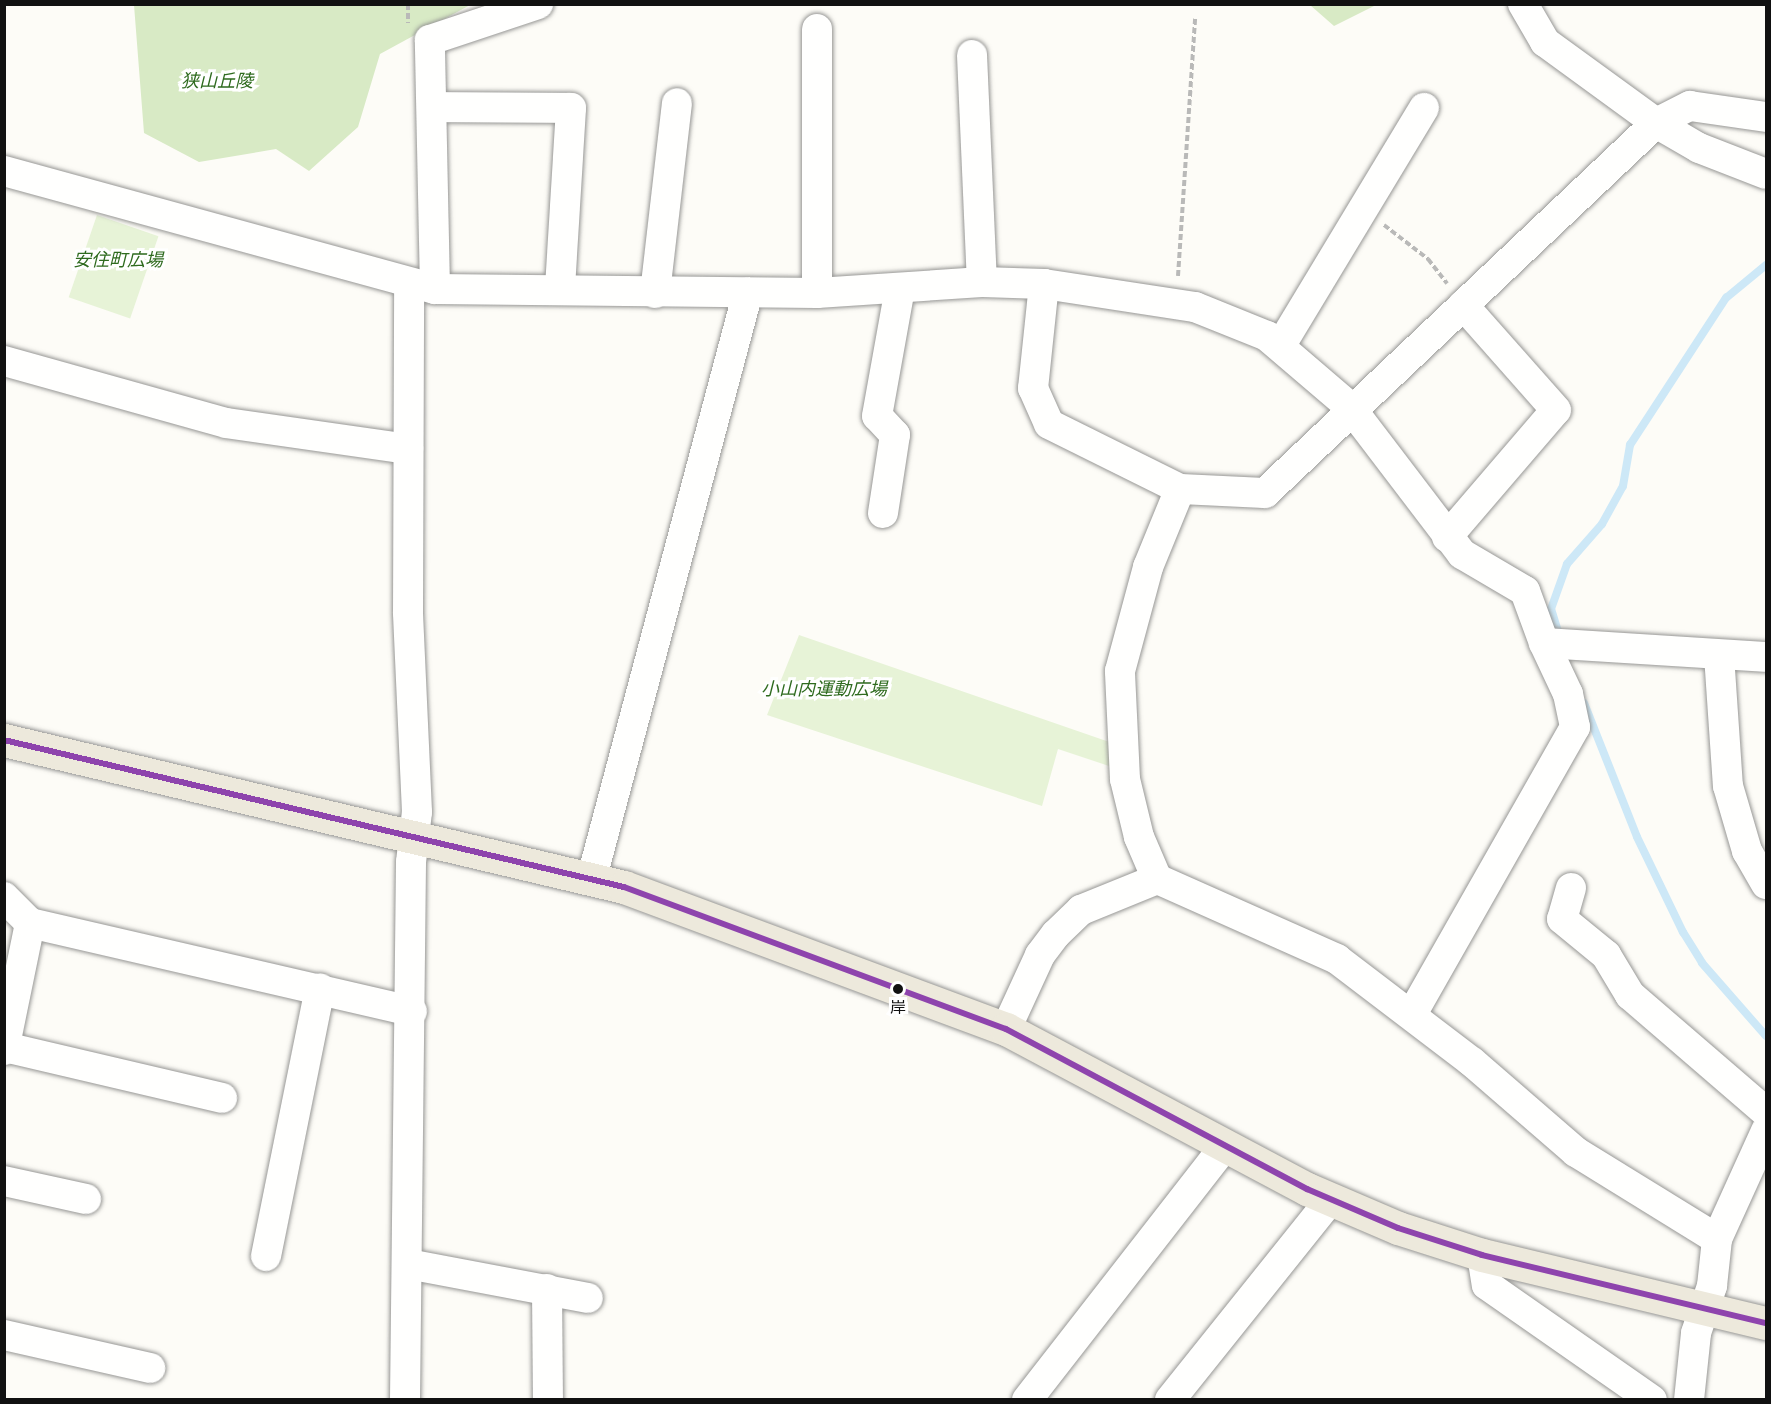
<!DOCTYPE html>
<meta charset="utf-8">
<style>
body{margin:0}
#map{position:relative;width:1771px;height:1404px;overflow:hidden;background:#fdfcf7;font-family:Lora,"Noto Sans JP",serif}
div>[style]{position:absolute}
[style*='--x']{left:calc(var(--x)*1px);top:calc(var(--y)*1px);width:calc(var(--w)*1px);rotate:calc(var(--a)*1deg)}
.green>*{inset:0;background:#e7f3d7;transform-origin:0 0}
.forest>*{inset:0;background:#d8eac5}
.stream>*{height:8px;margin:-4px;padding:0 4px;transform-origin:4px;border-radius:4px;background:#cde8f7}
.path>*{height:4px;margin-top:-2px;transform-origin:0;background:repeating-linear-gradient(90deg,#b9b9b8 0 6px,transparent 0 9px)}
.roads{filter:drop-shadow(0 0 2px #979795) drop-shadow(0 0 2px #979795)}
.minor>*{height:30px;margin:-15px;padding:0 15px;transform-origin:15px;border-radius:15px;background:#fffffe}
.major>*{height:33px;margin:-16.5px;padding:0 16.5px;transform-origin:16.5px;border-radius:16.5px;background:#ede9dc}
.bus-1>*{height:6px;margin:-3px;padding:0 3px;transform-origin:3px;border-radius:3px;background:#8e44ad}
.dots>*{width:16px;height:16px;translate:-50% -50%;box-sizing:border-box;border:3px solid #fff;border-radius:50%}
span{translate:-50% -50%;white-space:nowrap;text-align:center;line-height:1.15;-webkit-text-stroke:6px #fff;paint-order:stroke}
.bus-label{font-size:16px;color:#111}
.park-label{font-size:18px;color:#2f6b1f;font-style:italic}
.frame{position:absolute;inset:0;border:6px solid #111;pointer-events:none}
</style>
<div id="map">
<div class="green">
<div style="left:97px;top:215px;width:65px;height:87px;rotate:19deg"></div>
<div style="clip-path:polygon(799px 635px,1118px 745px,1121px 770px,1058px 749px,1042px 806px,767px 715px)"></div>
</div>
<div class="forest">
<div style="clip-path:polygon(134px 5px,470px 5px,380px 54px,358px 127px,309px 171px,276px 149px,199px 162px,144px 133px)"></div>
<div style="clip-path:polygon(1310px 5px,1376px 5px,1334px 26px)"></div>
</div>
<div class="stream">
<div style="--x:1560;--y:638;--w:30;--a:-107"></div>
<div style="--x:1551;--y:609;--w:48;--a:-70.4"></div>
<div style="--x:1567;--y:564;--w:53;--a:-48.8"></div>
<div style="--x:1602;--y:524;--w:43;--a:-61.1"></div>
<div style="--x:1623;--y:486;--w:42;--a:-80.3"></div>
<div style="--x:1630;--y:445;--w:176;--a:-56.9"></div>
<div style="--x:1726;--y:298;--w:52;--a:-39.5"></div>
<div style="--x:1584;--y:703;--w:144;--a:68.4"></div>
<div style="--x:1637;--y:837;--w:106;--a:64.2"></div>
<div style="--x:1683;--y:932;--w:36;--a:58"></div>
<div style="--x:1702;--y:963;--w:97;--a:48.8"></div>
</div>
<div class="path">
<div style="--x:408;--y:4;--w:19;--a:90"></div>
<div style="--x:1384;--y:225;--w:56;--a:37.7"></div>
<div style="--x:1428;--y:259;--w:31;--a:52"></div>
<div style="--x:1178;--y:276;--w:258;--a:-86.2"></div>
</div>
<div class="roads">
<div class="minor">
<div style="--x:1523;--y:4;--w:44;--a:59.9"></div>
<div style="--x:1545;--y:42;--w:137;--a:36.1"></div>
<div style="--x:1656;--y:123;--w:50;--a:30.2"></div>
<div style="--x:1699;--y:148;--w:72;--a:21.2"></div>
<div style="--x:817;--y:29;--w:264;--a:90"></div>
<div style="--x:972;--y:55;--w:227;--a:87.5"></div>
<div style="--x:433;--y:107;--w:138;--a:0.4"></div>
<div style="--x:571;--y:108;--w:181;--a:93.5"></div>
<div style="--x:4;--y:171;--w:447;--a:15.3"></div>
<div style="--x:435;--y:289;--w:382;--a:0.6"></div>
<div style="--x:817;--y:293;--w:165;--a:-3.8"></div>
<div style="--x:982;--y:282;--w:62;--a:1.8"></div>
<div style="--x:1044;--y:284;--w:153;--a:8.7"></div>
<div style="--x:1195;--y:307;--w:78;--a:21.9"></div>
<div style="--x:1267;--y:336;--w:109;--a:40.5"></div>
<div style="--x:1350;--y:407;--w:185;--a:52.7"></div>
<div style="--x:1462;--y:554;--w:73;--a:30.4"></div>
<div style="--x:1525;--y:591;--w:55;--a:69.9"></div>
<div style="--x:1544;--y:643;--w:222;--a:3.6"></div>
<div style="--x:1044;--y:284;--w:105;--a:96"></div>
<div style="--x:1033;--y:388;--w:39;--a:66"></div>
<div style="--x:1049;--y:424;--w:146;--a:26.4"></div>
<div style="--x:435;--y:289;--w:249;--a:-91.2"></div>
<div style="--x:430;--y:40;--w:114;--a:-18.4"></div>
<div style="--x:655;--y:293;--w:191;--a:-83.4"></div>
<div style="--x:1281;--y:345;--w:277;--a:-58.9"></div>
<div style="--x:4;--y:361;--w:230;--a:15.6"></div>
<div style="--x:226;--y:423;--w:184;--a:8.1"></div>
<div style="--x:883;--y:513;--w:79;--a:-81.3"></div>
<div style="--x:895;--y:435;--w:26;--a:-133"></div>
<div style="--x:877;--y:416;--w:130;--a:-79.8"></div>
<div style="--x:1447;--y:537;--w:167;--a:-49.4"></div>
<div style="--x:1556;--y:410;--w:140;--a:-131.5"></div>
<div style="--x:1719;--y:655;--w:131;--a:86.1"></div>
<div style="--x:1728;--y:786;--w:68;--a:73.7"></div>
<div style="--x:1747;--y:851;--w:38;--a:60"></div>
<div style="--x:592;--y:877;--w:605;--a:-75.07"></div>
<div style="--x:1571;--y:888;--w:32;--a:106"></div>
<div style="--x:1562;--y:919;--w:57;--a:39.3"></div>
<div style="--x:1606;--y:955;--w:47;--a:59"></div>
<div style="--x:1630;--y:995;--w:179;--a:40.7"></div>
<div style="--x:4;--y:897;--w:37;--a:45"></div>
<div style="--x:1412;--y:1014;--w:330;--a:-60.4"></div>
<div style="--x:1575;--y:727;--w:34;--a:-102"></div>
<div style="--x:1568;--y:694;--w:56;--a:-115.2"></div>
<div style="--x:1006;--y:1029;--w:81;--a:-65.3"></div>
<div style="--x:1040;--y:955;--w:26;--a:-53"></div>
<div style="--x:1056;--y:934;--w:35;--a:-44"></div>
<div style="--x:1081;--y:910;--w:82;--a:-22.2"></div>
<div style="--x:5;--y:1047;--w:223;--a:13.2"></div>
<div style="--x:4;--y:1050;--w:130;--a:-78.4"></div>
<div style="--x:30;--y:923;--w:392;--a:13"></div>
<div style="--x:4;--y:1181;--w:84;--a:12.4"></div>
<div style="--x:1717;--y:1239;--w:166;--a:-148.3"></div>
<div style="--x:1576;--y:1152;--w:138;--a:-139.1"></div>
<div style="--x:1472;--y:1062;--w:170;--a:-142.7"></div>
<div style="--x:1337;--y:959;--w:197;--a:-156"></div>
<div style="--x:1157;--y:879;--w:46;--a:-113.2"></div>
<div style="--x:1139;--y:837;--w:60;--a:-103.6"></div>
<div style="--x:1125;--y:779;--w:108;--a:-92.7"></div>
<div style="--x:1120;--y:671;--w:108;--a:-74.9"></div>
<div style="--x:1148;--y:567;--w:84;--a:-67.7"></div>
<div style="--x:1180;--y:489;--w:85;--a:2.7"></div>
<div style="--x:1265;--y:493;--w:538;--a:-43.42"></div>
<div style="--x:1656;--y:123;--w:38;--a:-27"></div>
<div style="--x:1690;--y:106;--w:77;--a:8.2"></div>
<div style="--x:1482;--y:1255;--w:30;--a:81"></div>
<div style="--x:1487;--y:1285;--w:201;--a:34.9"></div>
<div style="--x:266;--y:1256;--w:273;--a:-78.6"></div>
<div style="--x:408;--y:1264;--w:183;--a:10.7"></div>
<div style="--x:547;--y:1289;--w:111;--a:89.5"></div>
<div style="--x:4;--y:1335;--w:150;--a:12.7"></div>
<div style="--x:405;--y:1400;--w:538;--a:-89.36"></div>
<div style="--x:411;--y:862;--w:50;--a:-83.2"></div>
<div style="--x:417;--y:812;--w:200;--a:-92.6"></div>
<div style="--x:408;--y:612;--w:327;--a:-89.8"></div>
<div style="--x:1027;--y:1400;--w:322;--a:-52.1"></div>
<div style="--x:1170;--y:1400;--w:256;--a:-51.3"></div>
<div style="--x:1689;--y:1400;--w:67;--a:-84"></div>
<div style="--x:1696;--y:1333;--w:50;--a:-71.2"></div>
<div style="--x:1712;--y:1286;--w:47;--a:-83.9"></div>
<div style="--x:1717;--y:1239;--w:119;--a:-65.6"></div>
</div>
<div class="major">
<div style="--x:4;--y:740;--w:637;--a:13.34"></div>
<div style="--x:624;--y:887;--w:408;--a:20.4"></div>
<div style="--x:1006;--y:1029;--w:341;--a:28"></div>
<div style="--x:1307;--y:1189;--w:99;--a:23.2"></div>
<div style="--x:1398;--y:1228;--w:88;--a:17.8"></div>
<div style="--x:1482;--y:1255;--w:292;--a:13.5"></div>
</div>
</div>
<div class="bus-1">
<div style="--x:4;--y:740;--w:637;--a:13.34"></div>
<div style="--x:624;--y:887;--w:408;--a:20.4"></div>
<div style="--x:1006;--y:1029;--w:341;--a:28"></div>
<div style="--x:1307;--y:1189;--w:99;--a:23.2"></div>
<div style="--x:1398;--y:1228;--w:88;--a:17.8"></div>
<div style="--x:1482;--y:1255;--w:292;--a:13.5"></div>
</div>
<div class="dots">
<div style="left:898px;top:989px;background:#111"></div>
</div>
<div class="bus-label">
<span style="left:898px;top:1007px">岸</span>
</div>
<div class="park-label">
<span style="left:217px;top:81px">狭山丘陵</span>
<span style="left:118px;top:260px">安住町広場</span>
<span style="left:824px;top:689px">小山内運動広場</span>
</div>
<div class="frame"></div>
</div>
